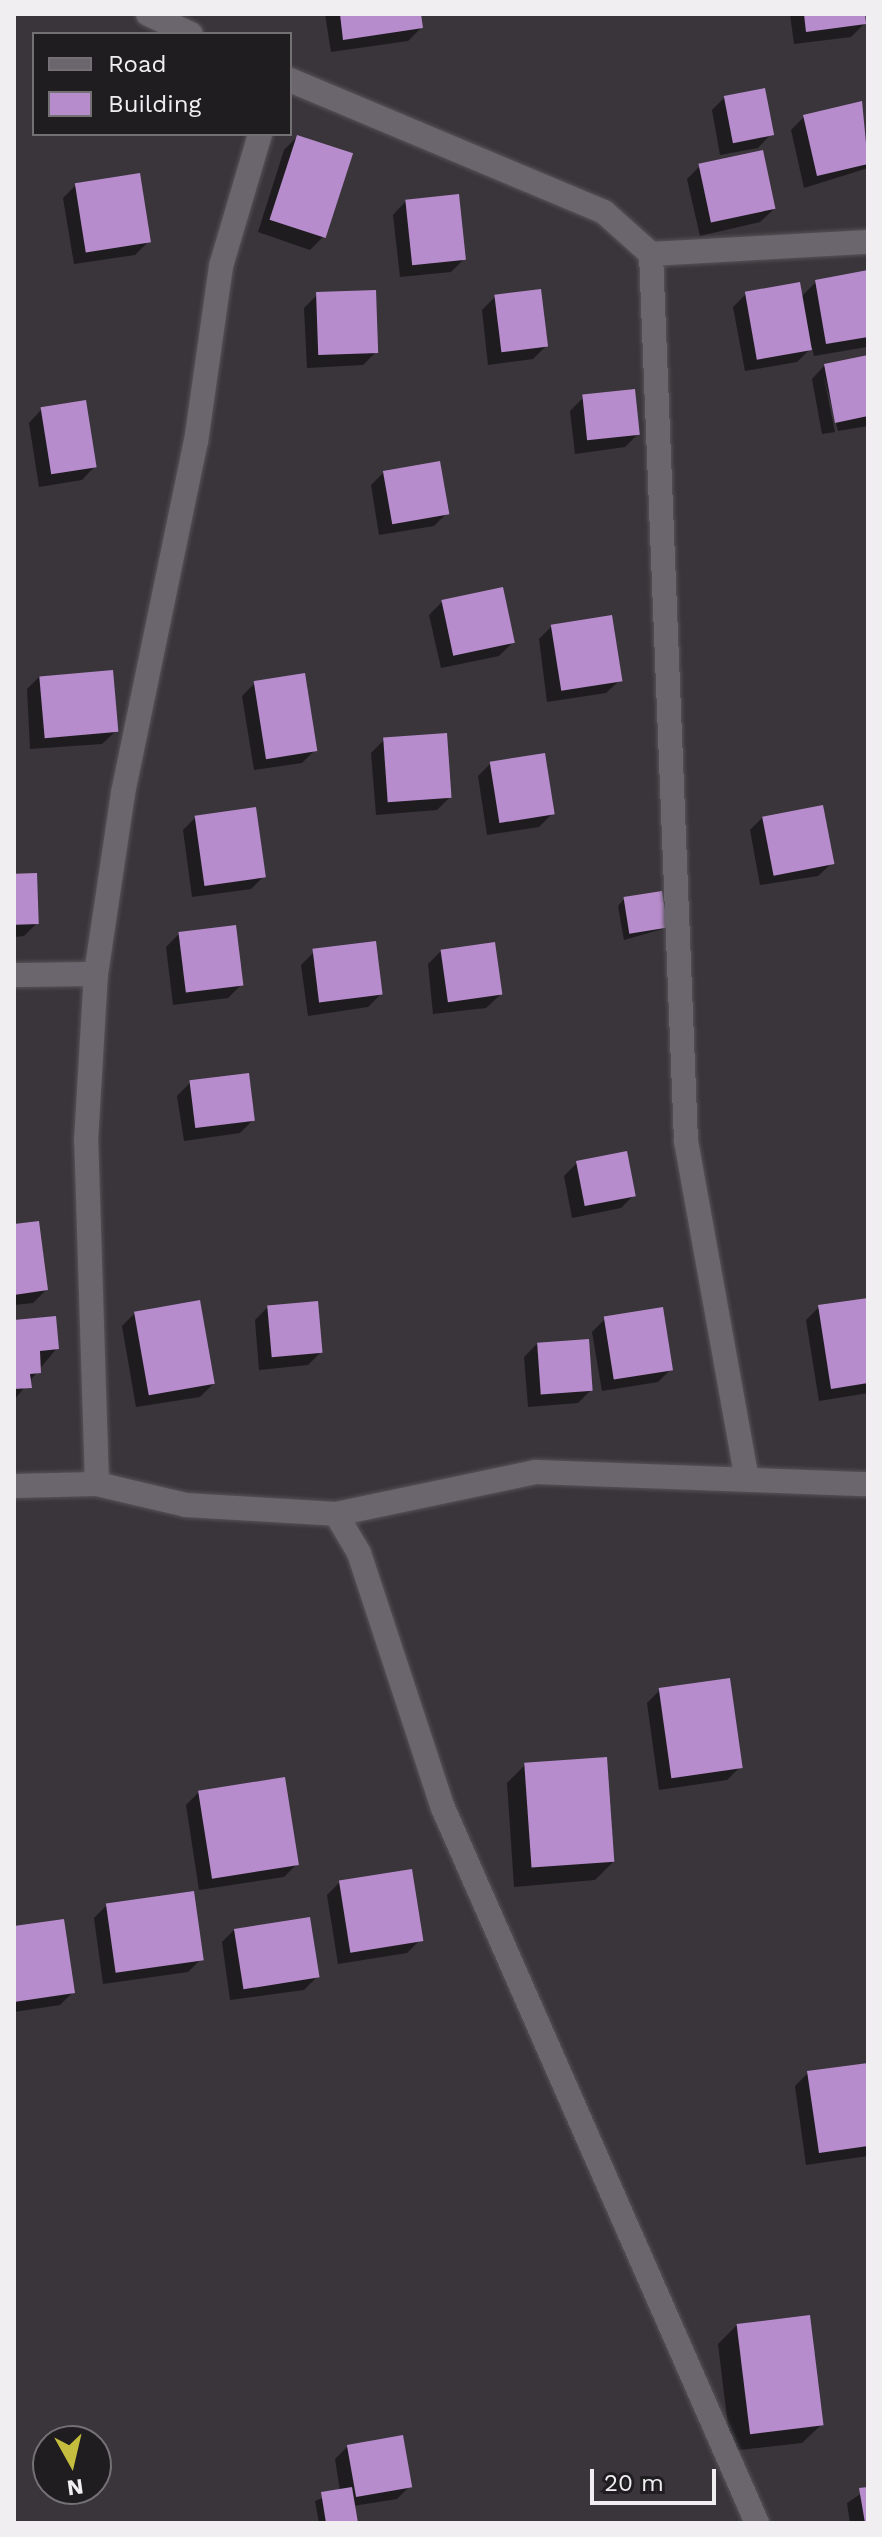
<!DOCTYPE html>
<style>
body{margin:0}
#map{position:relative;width:882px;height:2537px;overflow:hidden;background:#39353b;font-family:"Work Sans",sans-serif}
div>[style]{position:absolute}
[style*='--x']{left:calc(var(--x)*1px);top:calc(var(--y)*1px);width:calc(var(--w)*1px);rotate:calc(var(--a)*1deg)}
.shadow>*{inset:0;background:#0007}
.building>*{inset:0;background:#b78ccc;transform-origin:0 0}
.roads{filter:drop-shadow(0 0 2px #565358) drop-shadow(0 0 2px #565358)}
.street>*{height:24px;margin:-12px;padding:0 12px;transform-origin:12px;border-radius:12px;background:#6b666d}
span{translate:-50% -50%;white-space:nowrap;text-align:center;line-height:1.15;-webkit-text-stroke:8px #1f1d20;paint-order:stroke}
.frame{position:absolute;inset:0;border:16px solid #f0eef1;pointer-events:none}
.legend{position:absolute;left:32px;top:32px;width:260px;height:104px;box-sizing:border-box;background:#1f1d20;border:2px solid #737174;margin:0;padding:10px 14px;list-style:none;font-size:24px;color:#f0eef1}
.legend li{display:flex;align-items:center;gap:16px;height:40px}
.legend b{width:40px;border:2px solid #737174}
.north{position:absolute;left:32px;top:2425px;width:80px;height:80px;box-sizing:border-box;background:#1f1d20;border:2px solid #737174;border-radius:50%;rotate:172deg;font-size:22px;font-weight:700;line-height:32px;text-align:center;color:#f0eef1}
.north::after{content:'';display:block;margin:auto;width:28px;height:36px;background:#c4bd3e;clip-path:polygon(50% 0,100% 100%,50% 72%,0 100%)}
.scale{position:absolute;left:590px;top:2469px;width:126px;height:36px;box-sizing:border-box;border:4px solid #f0eef1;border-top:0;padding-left:10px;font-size:24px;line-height:28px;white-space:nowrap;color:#f0eef1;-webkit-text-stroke:6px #1f1d20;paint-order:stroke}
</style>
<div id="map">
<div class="shadow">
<div style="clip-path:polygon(325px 14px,419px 14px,421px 28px,408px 41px,331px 52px)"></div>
<div style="clip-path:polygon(790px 14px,863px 14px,864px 24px,851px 37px,794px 44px)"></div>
<div style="clip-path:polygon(725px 97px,771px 134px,758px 148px,720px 155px,712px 110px)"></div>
<div style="clip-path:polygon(860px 103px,868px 168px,804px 188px,791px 130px,804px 117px)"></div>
<div style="clip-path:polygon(297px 137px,323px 237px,310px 250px,258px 232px,284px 150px)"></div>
<div style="clip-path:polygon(700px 166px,774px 209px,760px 222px,700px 236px,687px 179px)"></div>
<div style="clip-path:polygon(76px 185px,148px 242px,135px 255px,74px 264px,63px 198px)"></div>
<div style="clip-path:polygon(406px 201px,464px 259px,451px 272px,400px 277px,393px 215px)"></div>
<div style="clip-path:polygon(868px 272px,867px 347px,814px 356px,812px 347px,797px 362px,745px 371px,733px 307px,746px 294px,801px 297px,816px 282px)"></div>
<div style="clip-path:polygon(317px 295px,376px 352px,363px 365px,307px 368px,304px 308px)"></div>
<div style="clip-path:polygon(495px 297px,546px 346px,533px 359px,488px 365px,482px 310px)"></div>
<div style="clip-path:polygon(868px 357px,868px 426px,838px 431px,823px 373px,835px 432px,822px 434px,812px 379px,825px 365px)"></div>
<div style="clip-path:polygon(583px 398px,638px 434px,625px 447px,575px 454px,570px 411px)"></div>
<div style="clip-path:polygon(42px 409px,95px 466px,82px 480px,39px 487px,29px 423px)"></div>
<div style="clip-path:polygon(384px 472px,447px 513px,434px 526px,379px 535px,371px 485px)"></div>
<div style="clip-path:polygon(442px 602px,512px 643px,499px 656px,441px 668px,429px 615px)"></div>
<div style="clip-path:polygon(552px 626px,620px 680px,606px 693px,547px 702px,539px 639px)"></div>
<div style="clip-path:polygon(40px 676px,116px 731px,102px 744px,30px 749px,27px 689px)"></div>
<div style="clip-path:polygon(255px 683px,315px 750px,302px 763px,254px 770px,242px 696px)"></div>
<div style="clip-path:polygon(384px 740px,450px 797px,437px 810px,376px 815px,371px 753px)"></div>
<div style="clip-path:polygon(491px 763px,552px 814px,539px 827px,487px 835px,478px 776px)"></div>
<div style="clip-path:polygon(196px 817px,264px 876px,251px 889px,192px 897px,183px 830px)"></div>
<div style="clip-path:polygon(763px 817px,832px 863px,818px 876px,760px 885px,750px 830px)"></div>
<div style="clip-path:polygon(14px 876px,37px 923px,24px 936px,14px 937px)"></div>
<div style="clip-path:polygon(624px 899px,666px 928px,624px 940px,618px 906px)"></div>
<div style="clip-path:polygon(179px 934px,241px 985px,228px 998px,173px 1005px,166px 947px)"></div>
<div style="clip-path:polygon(441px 951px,500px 995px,486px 1008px,433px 1014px,428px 964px)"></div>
<div style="clip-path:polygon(314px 952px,381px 994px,368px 1007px,308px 1016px,301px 965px)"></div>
<div style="clip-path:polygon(190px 1083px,253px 1120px,240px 1133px,184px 1141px,177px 1096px)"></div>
<div style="clip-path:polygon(577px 1163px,634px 1195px,621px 1208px,572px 1218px,564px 1176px)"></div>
<div style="clip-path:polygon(14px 1226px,46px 1290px,33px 1303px,14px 1305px)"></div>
<div style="clip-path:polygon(868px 1300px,868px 1393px,819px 1401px,806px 1320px,819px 1307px)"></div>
<div style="clip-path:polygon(268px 1307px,321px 1352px,308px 1365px,259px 1370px,255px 1320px)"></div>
<div style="clip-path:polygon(135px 1313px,213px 1384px,200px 1397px,136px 1407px,122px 1326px)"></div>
<div style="clip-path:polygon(605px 1319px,671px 1369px,658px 1382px,602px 1391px,592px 1332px)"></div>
<div style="clip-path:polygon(14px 1322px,57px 1348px,14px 1400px)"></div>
<div style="clip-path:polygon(537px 1344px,591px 1390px,578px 1403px,528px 1407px,524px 1357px)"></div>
<div style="clip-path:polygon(660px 1690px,740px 1767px,727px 1780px,659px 1790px,647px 1703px)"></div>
<div style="clip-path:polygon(525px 1765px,613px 1862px,595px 1880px,514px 1887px,507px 1783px)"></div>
<div style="clip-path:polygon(199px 1792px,297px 1864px,284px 1877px,199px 1890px,186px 1805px)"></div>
<div style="clip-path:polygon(340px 1882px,420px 1940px,407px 1953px,338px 1964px,327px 1895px)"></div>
<div style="clip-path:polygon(107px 1905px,201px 1959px,188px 1972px,103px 1984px,94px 1918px)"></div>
<div style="clip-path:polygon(14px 1928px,73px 1992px,60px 2005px,14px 2012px)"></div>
<div style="clip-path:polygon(235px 1929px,317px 1977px,304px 1990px,230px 2000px,222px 1942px)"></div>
<div style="clip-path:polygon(868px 2065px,868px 2156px,806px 2165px,795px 2086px,808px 2073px)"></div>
<div style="clip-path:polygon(737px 2325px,821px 2425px,802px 2443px,731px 2451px,718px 2344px)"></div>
<div style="clip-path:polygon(348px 2446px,410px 2486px,397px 2499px,353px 2506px,356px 2523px,319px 2523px,315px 2501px,340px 2491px,335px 2459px)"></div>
<div style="clip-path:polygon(868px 2489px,868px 2523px,850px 2523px,847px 2503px)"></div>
</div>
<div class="building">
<div style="clip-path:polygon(340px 14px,421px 14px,423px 28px,343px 40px)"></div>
<div style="clip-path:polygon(804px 14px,865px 14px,866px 24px,806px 32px)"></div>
<div style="left:765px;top:88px;width:48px;height:42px;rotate:79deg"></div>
<div style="clip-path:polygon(862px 101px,868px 164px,817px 176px,803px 115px)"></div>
<div style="left:297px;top:135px;width:59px;height:89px;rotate:18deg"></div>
<div style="left:763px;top:150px;width:60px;height:66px;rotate:78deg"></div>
<div style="left:140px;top:173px;width:70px;height:66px;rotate:81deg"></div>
<div style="left:459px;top:194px;width:66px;height:54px;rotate:84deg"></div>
<div style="clip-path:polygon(868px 270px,868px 337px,826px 344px,815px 280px)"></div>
<div style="left:800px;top:282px;width:69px;height:56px;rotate:80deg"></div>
<div style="left:541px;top:289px;width:58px;height:47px;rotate:83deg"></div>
<div style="left:376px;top:290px;width:63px;height:60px;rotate:88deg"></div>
<div style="clip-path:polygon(868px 355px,868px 416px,835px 423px,824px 364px)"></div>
<div style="left:635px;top:389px;width:46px;height:53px;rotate:84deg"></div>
<div style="left:86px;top:400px;width:68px;height:46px;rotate:81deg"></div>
<div style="left:440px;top:461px;width:54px;height:58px;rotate:80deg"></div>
<div style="left:503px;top:587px;width:57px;height:63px;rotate:78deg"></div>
<div style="left:612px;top:615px;width:67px;height:62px;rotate:81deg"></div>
<div style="left:113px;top:670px;width:62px;height:74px;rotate:85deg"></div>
<div style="left:305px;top:673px;width:79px;height:52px;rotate:81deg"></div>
<div style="left:447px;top:733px;width:65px;height:64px;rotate:86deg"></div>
<div style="left:545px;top:753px;width:62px;height:56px;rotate:81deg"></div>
<div style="left:823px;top:805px;width:60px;height:62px;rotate:79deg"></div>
<div style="left:256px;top:807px;width:71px;height:62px;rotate:82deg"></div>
<div style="left:37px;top:873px;width:51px;height:23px;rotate:88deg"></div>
<div style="left:662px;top:891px;width:37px;height:39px;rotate:81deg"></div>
<div style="left:236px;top:925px;width:61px;height:58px;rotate:83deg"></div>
<div style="left:376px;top:941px;width:54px;height:64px;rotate:83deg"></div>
<div style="left:495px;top:942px;width:53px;height:55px;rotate:82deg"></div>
<div style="left:249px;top:1073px;width:48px;height:60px;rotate:83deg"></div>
<div style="left:627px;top:1151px;width:46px;height:52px;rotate:79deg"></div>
<div style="clip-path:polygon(39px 1221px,48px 1290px,14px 1295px,14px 1224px)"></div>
<div style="clip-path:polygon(868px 1298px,868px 1383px,831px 1389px,818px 1305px)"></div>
<div style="left:200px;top:1300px;width:85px;height:67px;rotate:80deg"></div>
<div style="left:318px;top:1301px;width:52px;height:51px;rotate:85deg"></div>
<div style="left:663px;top:1307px;width:64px;height:60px;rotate:81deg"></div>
<div style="clip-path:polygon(56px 1316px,59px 1349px,40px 1351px,41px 1373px,30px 1374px,32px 1388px,14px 1389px,14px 1320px)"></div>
<div style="left:589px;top:1339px;width:52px;height:52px;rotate:86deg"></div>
<div style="left:730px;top:1678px;width:91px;height:72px;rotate:82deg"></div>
<div style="left:607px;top:1757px;width:105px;height:83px;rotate:86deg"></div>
<div style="left:285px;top:1777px;width:89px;height:88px;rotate:81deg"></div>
<div style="left:412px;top:1869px;width:73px;height:74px;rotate:81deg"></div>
<div style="left:194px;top:1891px;width:70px;height:89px;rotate:82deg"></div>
<div style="left:310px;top:1917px;width:61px;height:77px;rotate:81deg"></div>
<div style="clip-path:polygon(64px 1919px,75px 1993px,14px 2002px,14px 1926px)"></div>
<div style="clip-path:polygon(868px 2063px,868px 2146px,819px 2153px,807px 2071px)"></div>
<div style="left:810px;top:2315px;width:111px;height:74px;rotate:83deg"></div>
<div style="left:403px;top:2435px;width:53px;height:57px;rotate:80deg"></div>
<div style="clip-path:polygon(352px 2487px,358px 2523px,326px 2523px,321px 2492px)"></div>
<div style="clip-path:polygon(868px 2487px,868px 2523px,865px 2523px,859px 2488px)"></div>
</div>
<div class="roads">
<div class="street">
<div style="--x:148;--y:14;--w:47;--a:24.9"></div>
<div style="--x:290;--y:80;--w:341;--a:22.8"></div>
<div style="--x:604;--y:212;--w:63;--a:41.8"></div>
<div style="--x:651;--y:254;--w:217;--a:-3.2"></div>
<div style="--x:651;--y:254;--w:888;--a:87.74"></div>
<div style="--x:686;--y:1141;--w:340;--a:79.8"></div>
<div style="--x:14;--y:975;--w:82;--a:-0.7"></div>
<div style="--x:97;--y:1484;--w:343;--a:-91.8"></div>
<div style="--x:86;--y:1141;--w:167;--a:-86.6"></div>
<div style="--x:96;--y:974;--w:183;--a:-81.5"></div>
<div style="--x:123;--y:793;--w:359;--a:-78.3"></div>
<div style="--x:196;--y:442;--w:178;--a:-81.9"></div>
<div style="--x:221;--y:266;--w:138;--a:-73.5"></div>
<div style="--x:14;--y:1486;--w:83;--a:-1.4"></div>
<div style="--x:97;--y:1484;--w:91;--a:13.3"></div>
<div style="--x:186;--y:1505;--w:150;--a:3.4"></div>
<div style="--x:336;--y:1514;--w:45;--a:59.5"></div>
<div style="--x:359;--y:1553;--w:268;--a:71.8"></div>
<div style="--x:443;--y:1808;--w:781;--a:66.29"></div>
<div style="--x:336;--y:1514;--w:203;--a:-11.9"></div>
<div style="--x:535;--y:1472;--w:333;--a:2.1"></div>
</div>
</div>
<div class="frame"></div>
<ul class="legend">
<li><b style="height:10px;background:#6b666d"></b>Road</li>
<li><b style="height:22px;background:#b78ccc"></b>Building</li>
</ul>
<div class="north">N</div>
<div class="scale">20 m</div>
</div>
